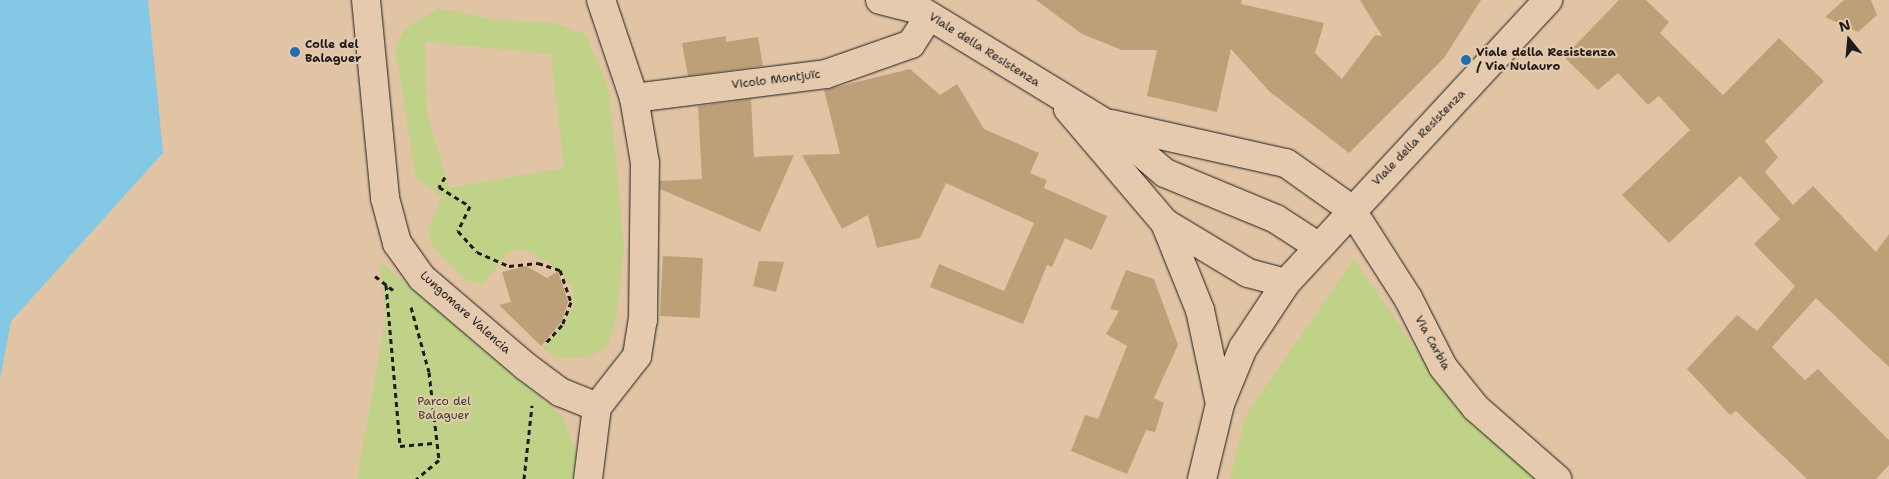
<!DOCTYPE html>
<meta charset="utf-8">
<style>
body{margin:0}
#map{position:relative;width:1889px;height:479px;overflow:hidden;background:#e0c4a4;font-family:"Shantell Sans",sans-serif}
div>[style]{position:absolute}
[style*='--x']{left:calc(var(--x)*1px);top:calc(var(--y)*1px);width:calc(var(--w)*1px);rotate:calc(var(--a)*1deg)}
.green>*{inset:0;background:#bfd287}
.water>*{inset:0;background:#83c8e4}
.building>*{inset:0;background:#bea078;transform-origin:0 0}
.path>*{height:3px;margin-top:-1.5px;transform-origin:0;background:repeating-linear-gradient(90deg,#1c1c1c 0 5px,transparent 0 9px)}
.roads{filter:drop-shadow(0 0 1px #1c1c1c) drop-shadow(0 0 1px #1c1c1c)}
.street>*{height:28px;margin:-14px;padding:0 14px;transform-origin:14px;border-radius:14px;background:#e5caad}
.secondary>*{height:28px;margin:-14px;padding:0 14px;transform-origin:14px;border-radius:14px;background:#e5caad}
.dots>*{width:14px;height:14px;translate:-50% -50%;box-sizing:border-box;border:2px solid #e5caad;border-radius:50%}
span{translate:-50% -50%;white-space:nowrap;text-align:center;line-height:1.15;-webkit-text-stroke:4px #e5caad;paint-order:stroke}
.poi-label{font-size:12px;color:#1c1c1c;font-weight:700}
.left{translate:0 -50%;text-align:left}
.street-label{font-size:12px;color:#1c1c1c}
.park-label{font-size:12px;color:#3d4031}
.north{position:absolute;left:1824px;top:15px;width:50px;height:50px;-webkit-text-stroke:4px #e5caad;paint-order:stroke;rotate:343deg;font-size:14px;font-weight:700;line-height:20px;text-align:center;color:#1c1c1c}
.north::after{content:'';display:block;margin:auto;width:18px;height:22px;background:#1c1c1c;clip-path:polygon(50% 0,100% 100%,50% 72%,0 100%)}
</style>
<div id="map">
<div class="green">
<div style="clip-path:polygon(evenodd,438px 8px,495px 20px,556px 23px,586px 35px,609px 90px,624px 247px,616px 319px,606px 348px,585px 358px,557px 358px,543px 348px,574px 306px,572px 285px,550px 263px,522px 249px,509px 251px,483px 285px,464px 279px,432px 246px,428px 229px,442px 197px,416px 178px,395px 48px,405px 29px,438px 8px,425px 42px,551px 54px,564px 168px,449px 188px,427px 113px,425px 42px)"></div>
<div style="clip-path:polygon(1354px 259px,1449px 398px,1550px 479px,1230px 479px,1246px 415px)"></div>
<div style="clip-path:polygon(380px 261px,563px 417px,578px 457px,573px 479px,357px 479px,386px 316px)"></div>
</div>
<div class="water">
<div style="clip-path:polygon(0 0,148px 0,163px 153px,11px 321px,0 379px)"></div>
</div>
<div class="building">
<div style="clip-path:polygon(1036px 0,1242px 0,1241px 4px,1324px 23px,1315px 53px,1342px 79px,1375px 35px,1382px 36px,1360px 0,1481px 0,1444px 58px,1349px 153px,1269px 91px,1231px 49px,1217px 112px,1147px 96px,1157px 50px,1122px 50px,1082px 34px)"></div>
<div style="clip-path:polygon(1619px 0,1646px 0,1669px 22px,1660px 33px,1723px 95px,1779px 38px,1824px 81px,1765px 141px,1778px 157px,1765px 172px,1793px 205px,1813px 186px,1876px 252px,1889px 234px,1889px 367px,1816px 298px,1772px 347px,1805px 380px,1818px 369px,1889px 440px,1889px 465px,1876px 479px,1807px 479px,1736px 411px,1730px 415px,1687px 369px,1737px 315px,1757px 331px,1795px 286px,1754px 244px,1780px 219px,1740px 176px,1669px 243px,1622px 195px,1690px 130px,1659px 96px,1648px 105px,1618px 73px,1598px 90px,1564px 57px)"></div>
<div style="clip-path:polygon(1844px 0,1871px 0,1877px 15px,1858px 32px,1825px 17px)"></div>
<div style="clip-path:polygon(726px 36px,726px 42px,758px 37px,763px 66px,688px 76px,682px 43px)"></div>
<div style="clip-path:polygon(910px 69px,940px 95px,957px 84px,984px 129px,1039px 153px,1030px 173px,1047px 180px,1044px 188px,1107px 216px,1092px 250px,1065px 238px,1052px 267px,1047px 265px,1023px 324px,930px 287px,939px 264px,1004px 291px,1034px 223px,946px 183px,920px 238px,877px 248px,868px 215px,842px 229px,802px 155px,840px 154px,824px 90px)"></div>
<div style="clip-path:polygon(751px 99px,754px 157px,794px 155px,760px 232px,660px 189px,660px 181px,702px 179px,698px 106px)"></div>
<div style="left:663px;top:256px;width:40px;height:60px;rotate:3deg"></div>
<div style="clip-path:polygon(759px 261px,784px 262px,776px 292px,753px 286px)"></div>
<div style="clip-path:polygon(526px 266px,547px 278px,558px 271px,568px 302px,562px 321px,541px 346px,499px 305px,511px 302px,502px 272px)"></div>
<div style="clip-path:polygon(1126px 270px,1154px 279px,1178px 345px,1154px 398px,1164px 403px,1155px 432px,1146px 430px,1127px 474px,1071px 451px,1085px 415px,1098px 419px,1127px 346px,1106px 334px,1119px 311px,1110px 309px)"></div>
</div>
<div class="path">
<div style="--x:445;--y:177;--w:12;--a:121"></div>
<div style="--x:439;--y:187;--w:36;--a:32"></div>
<div style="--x:470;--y:206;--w:28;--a:116"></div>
<div style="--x:458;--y:231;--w:28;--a:48"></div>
<div style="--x:477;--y:252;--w:35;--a:24"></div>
<div style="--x:509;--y:266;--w:29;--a:-6"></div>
<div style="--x:538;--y:263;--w:23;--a:18"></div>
<div style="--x:560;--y:270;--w:34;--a:71"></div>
<div style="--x:571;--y:302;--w:25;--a:111"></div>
<div style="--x:562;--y:325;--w:27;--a:132"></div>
<div style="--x:375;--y:276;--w:24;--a:38"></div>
<div style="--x:386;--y:285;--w:162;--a:85"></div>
<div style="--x:400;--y:446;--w:36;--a:-5"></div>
<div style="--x:411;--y:307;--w:67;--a:74.5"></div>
<div style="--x:429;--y:372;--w:89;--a:83.5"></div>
<div style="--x:439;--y:460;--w:30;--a:140"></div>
<div style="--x:524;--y:479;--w:74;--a:-83.8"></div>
</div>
<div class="roads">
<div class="street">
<div style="--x:366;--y:0;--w:199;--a:84.5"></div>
<div style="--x:385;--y:198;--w:47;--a:75.1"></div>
<div style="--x:397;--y:243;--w:43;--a:54.5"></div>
<div style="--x:422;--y:278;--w:135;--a:40.5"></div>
<div style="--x:525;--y:366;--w:44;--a:36.6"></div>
<div style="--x:560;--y:392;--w:40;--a:22"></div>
<div style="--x:634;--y:98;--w:193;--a:-7.1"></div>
<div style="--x:826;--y:74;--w:90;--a:-19.4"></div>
<div style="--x:911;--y:44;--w:33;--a:-57"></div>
<div style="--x:1351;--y:209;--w:106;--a:57.4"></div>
<div style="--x:1408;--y:298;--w:77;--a:63.1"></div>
<div style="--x:1443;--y:367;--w:53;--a:51.2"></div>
<div style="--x:1476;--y:408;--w:108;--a:41.2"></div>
<div style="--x:588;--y:479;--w:73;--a:-82.9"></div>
<div style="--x:597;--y:407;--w:65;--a:-51.9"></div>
<div style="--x:637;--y:356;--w:36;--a:-81"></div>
<div style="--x:643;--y:320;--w:157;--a:-89.3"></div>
<div style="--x:645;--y:163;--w:66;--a:-99.6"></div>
<div style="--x:634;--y:98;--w:103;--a:-108.6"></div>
</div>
<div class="secondary">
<div style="--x:880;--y:0;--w:41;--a:14"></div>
<div style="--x:920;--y:10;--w:219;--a:31.4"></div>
<div style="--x:1107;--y:124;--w:76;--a:40.2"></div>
<div style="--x:1165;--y:173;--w:120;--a:22.5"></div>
<div style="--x:1276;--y:219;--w:51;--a:33.1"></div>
<div style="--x:1068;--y:109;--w:150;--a:49.6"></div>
<div style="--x:1165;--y:223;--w:97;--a:31.1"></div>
<div style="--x:1248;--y:273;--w:39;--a:15"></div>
<div style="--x:1111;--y:124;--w:179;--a:12.6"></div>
<div style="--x:1286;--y:163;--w:80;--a:35.3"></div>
<div style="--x:1165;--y:223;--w:94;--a:68.1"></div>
<div style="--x:1200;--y:310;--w:96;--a:78"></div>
<div style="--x:1202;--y:479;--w:77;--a:-76.5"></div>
<div style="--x:1220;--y:404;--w:61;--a:-67.7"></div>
<div style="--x:1243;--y:348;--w:78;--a:-56.5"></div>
<div style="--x:1286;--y:283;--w:386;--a:-47.2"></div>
</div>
</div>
<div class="dots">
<div style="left:295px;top:52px;background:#1f6fb2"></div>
<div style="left:1466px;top:60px;background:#1f6fb2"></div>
</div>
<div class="poi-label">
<span class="left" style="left:305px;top:52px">Colle del<br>Balaguer</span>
<span class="left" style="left:1476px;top:60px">Viale della Resistenza<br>/ Via Nulauro</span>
</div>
<div class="street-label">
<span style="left:984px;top:50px;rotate:32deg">Viale della Resistenza</span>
<span style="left:776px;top:80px;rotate:-7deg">Vicolo Montjuïc</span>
<span style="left:1419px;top:138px;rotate:-46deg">Viale della Resistenza</span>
<span style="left:465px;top:313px;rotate:42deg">Lungomare Valencia</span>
<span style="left:1432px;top:343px;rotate:61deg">Via Carbia</span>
</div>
<div class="park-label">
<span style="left:444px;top:409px">Parco del<br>Balaguer</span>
</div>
<div class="north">N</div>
</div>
